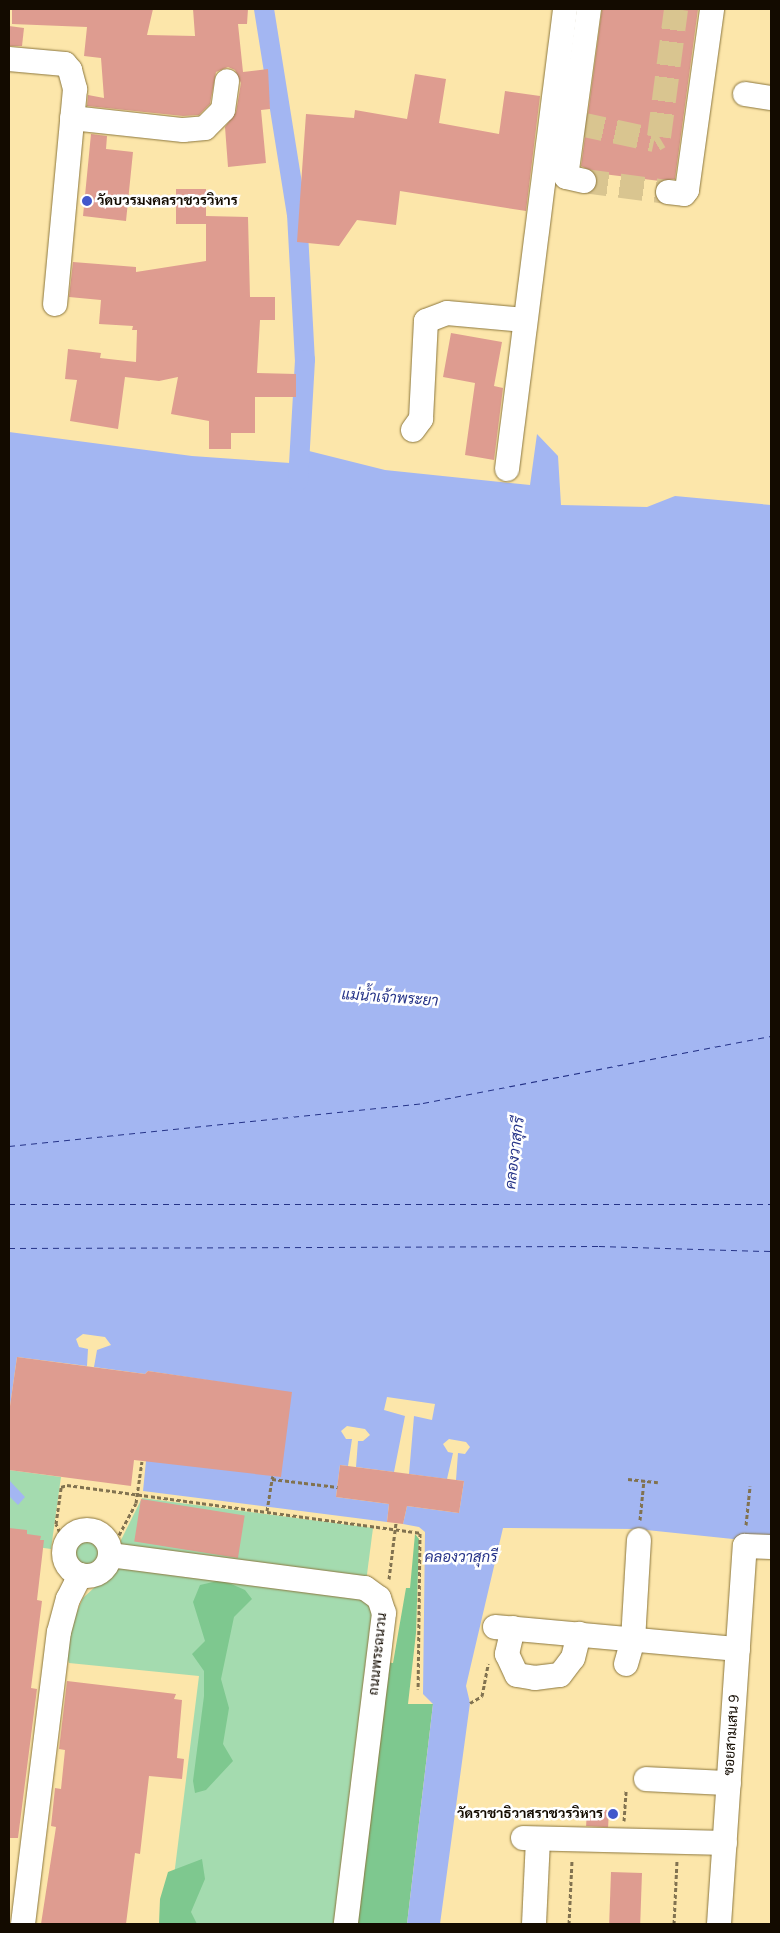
<!DOCTYPE html>
<meta charset="utf-8">
<style>
body{margin:0}
#map{position:relative;width:780px;height:1933px;overflow:hidden;background:#fce6aa;font-family:Figtree,Sarabun,sans-serif}
div>[style]{position:absolute}
[style*='--x']{left:calc(var(--x)*1px);top:calc(var(--y)*1px);width:calc(var(--w)*1px);rotate:calc(var(--a)*1deg)}
.green>*{inset:0;background:#a4dbaf}
.round{border-radius:50%}
.forest>*{inset:0;background:#7ec88f}
.water>*{inset:0;background:#a3b6f2}
.canal>*{height:20px;margin:-10px;padding:0 10px;transform-origin:10px;border-radius:10px;background:#a3b6f2}
.ferry>*{height:1px;margin-top:-0.5px;transform-origin:0;background:repeating-linear-gradient(90deg,#253388 0 6px,transparent 0 11px)}
.building>*{inset:0;background:#de9c90;transform-origin:0 0}
.minor-tunnel>*{height:24px;margin-top:-12px;transform-origin:0;background:repeating-linear-gradient(90deg,#d9c590 0 24px,transparent 0 36px)}
.path>*{height:3px;margin-top:-1.5px;transform-origin:0;background:repeating-linear-gradient(90deg,#817250 0 4px,transparent 0 6.5px)}
.roads{filter:drop-shadow(0 0 1px #8c773e) drop-shadow(0 0 1px #8c773e)}
.minor>*{height:24px;margin:-12px;padding:0 12px;transform-origin:12px;border-radius:12px;background:#fff}
.minor>.ring{margin:-12px;padding:0;box-sizing:content-box;background:none;border:24px solid #fff;border-radius:50%}
.dots>*{width:14px;height:14px;translate:-50% -50%;box-sizing:border-box;border:2px solid #fff;border-radius:50%}
span{translate:-50% -50%;white-space:nowrap;text-align:center;line-height:1.15;-webkit-text-stroke:5px #fff;paint-order:stroke}
.poi-label{font-size:14px;color:#130b00;font-weight:700}
.left{translate:0 -50%;text-align:left}
.right{translate:-100% -50%;text-align:right}
.street-label{font-size:14px;color:#130b00}
.water-label{font-size:15px;color:#253388;font-style:italic}
.frame{position:absolute;inset:0;border:10px solid #130b00;pointer-events:none}
</style>
<div id="map">
<div class="green">
<div style="clip-path:polygon(9px 1470px,61px 1477px,51px 1549px,9px 1543px)"></div>
<div style="clip-path:polygon(142px 1498px,373px 1528px,366px 1582px,121px 1548px,121px 1540px)"></div>
<div class="round" style="left:72px;top:1538px;width:30px;height:30px"></div>
<div style="clip-path:polygon(120px 1564px,361px 1598px,372px 1609px,375px 1617px,337px 1924px,168px 1924px,199px 1676px,69px 1663px,67px 1656px,73px 1621px,83px 1598px)"></div>
</div>
<div class="forest">
<div style="clip-path:polygon(415px 1534px,419px 1539px,416px 1633px,408px 1704px,433px 1704px,407px 1924px,352px 1924px,383px 1662px,393px 1663px,406px 1588px,410px 1588px)"></div>
<div style="clip-path:polygon(222px 1580px,245px 1590px,252px 1599px,234px 1617px,221px 1679px,229px 1708px,223px 1744px,233px 1761px,206px 1790px,195px 1793px,193px 1781px,204px 1696px,204px 1671px,192px 1654px,205px 1641px,193px 1602px,200px 1585px)"></div>
<div style="clip-path:polygon(202px 1859px,205px 1879px,191px 1912px,197px 1924px,159px 1924px,160px 1899px,168px 1872px)"></div>
</div>
<div class="water">
<div style="clip-path:polygon(9px 432px,192px 456px,290px 463px,305px 450px,385px 470px,530px 485px,537px 434px,558px 456px,561px 505px,647px 507px,675px 496px,771px 505px,771px 1543px,637px 1529px,503px 1528px,466px 1686px,470px 1703px,440px 1924px,407px 1924px,433px 1704px,423px 1694px,425px 1532px,419px 1527px,403px 1524px,407px 1506px,459px 1513px,464px 1481px,456px 1480px,458px 1453px,465px 1454px,470px 1447px,466px 1442px,449px 1439px,443px 1444px,448px 1452px,453px 1453px,447px 1479px,409px 1474px,414px 1416px,432px 1420px,435px 1404px,387px 1397px,384px 1410px,405px 1416px,394px 1472px,356px 1467px,358px 1441px,363px 1441px,370px 1435px,365px 1429px,347px 1426px,341px 1431px,346px 1439px,352px 1439px,348px 1466px,340px 1465px,336px 1497px,389px 1504px,387px 1522px,143px 1491px,146px 1461px,292px 1393px,148px 1371px,145px 1374px,94px 1367px,97px 1350px,111px 1345px,105px 1337px,83px 1334px,76px 1339px,79px 1347px,88px 1349px,87px 1366px,17px 1357px,9px 1413px)"></div>
<div style="clip-path:polygon(9px 1480px,25px 1497px,18px 1505px,9px 1496px)"></div>
</div>
<div class="canal">
<div style="--x:264;--y:9;--w:208;--a:80.9"></div>
<div style="--x:297;--y:214;--w:146;--a:86.9"></div>
<div style="--x:305;--y:360;--w:121;--a:93.3"></div>
</div>
<div class="ferry">
<div style="--x:9;--y:1146;--w:416;--a:-5.9"></div>
<div style="--x:423;--y:1103;--w:354;--a:-10.9"></div>
<div style="--x:9;--y:1204;--w:762;--a:0"></div>
<div style="--x:9;--y:1248;--w:590;--a:-0.19"></div>
<div style="--x:599;--y:1246;--w:172;--a:1.7"></div>
</div>
<div class="building">
<div style="clip-path:polygon(12px 9px,153px 9px,147px 35px,195px 36px,193px 9px,248px 9px,247px 24px,238px 24px,243px 72px,268px 69px,270px 109px,261px 110px,266px 163px,228px 167px,225px 127px,236px 112px,241px 83px,235px 70px,228px 67px,216px 72px,210px 104px,199px 115px,183px 116px,87px 106px,88px 95px,104px 98px,101px 58px,84px 56px,87px 27px,12px 24px)"></div>
<div style="clip-path:polygon(602px 9px,698px 9px,675px 179px,660px 181px,595px 173px,581px 166px)"></div>
<div style="clip-path:polygon(9px 26px,24px 28px,22px 46px,9px 46px)"></div>
<div style="clip-path:polygon(415px 74px,446px 79px,439px 123px,499px 134px,505px 91px,540px 96px,526px 211px,400px 191px,396px 225px,357px 220px,339px 246px,297px 242px,306px 114px,354px 118px,355px 110px,407px 119px)"></div>
<div style="clip-path:polygon(91px 134px,107px 136px,106px 149px,133px 152px,126px 221px,83px 216px)"></div>
<div style="clip-path:polygon(176px 189px,206px 189px,206px 216px,248px 217px,250px 297px,275px 297px,275px 320px,260px 320px,257px 373px,296px 374px,296px 397px,255px 397px,255px 433px,231px 433px,231px 449px,209px 449px,209px 421px,171px 414px,178px 377px,159px 381px,125px 377px,118px 429px,70px 421px,77px 380px,65px 379px,68px 349px,101px 353px,100px 358px,136px 362px,137px 330px,132px 330px,133px 326px,99px 324px,101px 300px,69px 297px,73px 262px,136px 267px,136px 272px,206px 261px,206px 224px,176px 224px)"></div>
<div style="clip-path:polygon(451px 333px,502px 342px,494px 386px,503px 388px,494px 460px,465px 455px,475px 383px,443px 377px)"></div>
<div style="clip-path:polygon(17px 1357px,145px 1374px,148px 1371px,292px 1392px,281px 1477px,134px 1460px,131px 1486px,9px 1470px,9px 1413px)"></div>
<div style="clip-path:polygon(340px 1465px,464px 1481px,459px 1513px,407px 1506px,403px 1524px,387px 1522px,389px 1504px,336px 1497px)"></div>
<div style="left:141px;top:1499px;width:105px;height:43px;rotate:9deg"></div>
<div style="clip-path:polygon(9px 1528px,27px 1530px,27px 1534px,41px 1536px,40px 1540px,44px 1540px,37px 1600px,42px 1601px,31px 1688px,37px 1689px,18px 1838px,9px 1838px)"></div>
<div style="clip-path:polygon(67px 1681px,176px 1694px,174px 1699px,182px 1700px,177px 1758px,184px 1759px,182px 1779px,149px 1776px,140px 1854px,135px 1853px,126px 1924px,41px 1924px,56px 1827px,51px 1826px,55px 1788px,61px 1789px,65px 1750px,59px 1749px)"></div>
<div style="left:587px;top:1809px;width:22px;height:17px;rotate:3deg"></div>
<div style="left:611px;top:1872px;width:31px;height:52px;rotate:2deg"></div>
</div>
<div class="minor-tunnel">
<div style="--x:580;--y:124;--w:76;--a:12.2"></div>
<div style="--x:654;--y:140;--w:6;--a:-31"></div>
<div style="--x:659;--y:137;--w:129;--a:-82.4"></div>
<div style="--x:584;--y:181;--w:85;--a:7.5"></div>
</div>
<div class="path">
<div style="--x:273;--y:1476;--w:3;--a:108"></div>
<div style="--x:272;--y:1479;--w:66;--a:6.9"></div>
<div style="--x:628;--y:1479;--w:30;--a:6"></div>
<div style="--x:267;--y:1511;--w:32;--a:-81"></div>
<div style="--x:640;--y:1520;--w:40;--a:-84.3"></div>
<div style="--x:746;--y:1525;--w:39;--a:-84"></div>
<div style="--x:119;--y:1535;--w:36;--a:-62"></div>
<div style="--x:136;--y:1503;--w:42;--a:-81.9"></div>
<div style="--x:65;--y:1544;--w:22;--a:-114"></div>
<div style="--x:56;--y:1524;--w:37;--a:-82"></div>
<div style="--x:61;--y:1487;--w:6;--a:-18"></div>
<div style="--x:67;--y:1485;--w:356;--a:7.7"></div>
<div style="--x:420;--y:1533;--w:156;--a:90.7"></div>
<div style="--x:389;--y:1579;--w:56;--a:-82.9"></div>
<div style="--x:470;--y:1703;--w:14;--a:-30"></div>
<div style="--x:482;--y:1696;--w:33;--a:-79"></div>
<div style="--x:624;--y:1821;--w:31;--a:-86"></div>
<div style="--x:569;--y:1924;--w:64;--a:-87.3"></div>
<div style="--x:674;--y:1924;--w:63;--a:-87.3"></div>
</div>
<div class="roads">
<div class="minor">
<div style="--x:9;--y:59;--w:56;--a:5.1"></div>
<div style="--x:65;--y:64;--w:8;--a:50"></div>
<div style="--x:70;--y:70;--w:20;--a:75"></div>
<div style="--x:75;--y:89;--w:216;--a:95.3"></div>
<div style="--x:745;--y:94;--w:26;--a:9"></div>
<div style="--x:72;--y:118;--w:112;--a:6.2"></div>
<div style="--x:183;--y:130;--w:22;--a:-5"></div>
<div style="--x:205;--y:128;--w:25;--a:-45"></div>
<div style="--x:223;--y:110;--w:29;--a:-82"></div>
<div style="--x:584;--y:181;--w:18;--a:-167"></div>
<div style="--x:566;--y:177;--w:170;--a:-82.2"></div>
<div style="--x:668;--y:192;--w:16;--a:7"></div>
<div style="--x:684;--y:194;--w:5;--a:-53"></div>
<div style="--x:687;--y:190;--w:183;--a:-82.1"></div>
<div style="--x:413;--y:430;--w:14;--a:-54"></div>
<div style="--x:421;--y:419;--w:98;--a:-87.1"></div>
<div style="--x:426;--y:321;--w:22;--a:-21"></div>
<div style="--x:447;--y:313;--w:78;--a:5.1"></div>
<div style="--x:507;--y:469;--w:464;--a:-82.8"></div>
<div class="ring" style="left:64px;top:1530px;width:22px;height:22px"></div>
<div style="--x:110;--y:1555;--w:257;--a:7.4"></div>
<div style="--x:365;--y:1588;--w:17;--a:36"></div>
<div style="--x:379;--y:1598;--w:16;--a:72"></div>
<div style="--x:384;--y:1613;--w:313;--a:97"></div>
<div style="--x:495;--y:1627;--w:244;--a:5.2"></div>
<div style="--x:513;--y:1628;--w:27;--a:103"></div>
<div style="--x:507;--y:1654;--w:23;--a:65"></div>
<div style="--x:517;--y:1675;--w:18;--a:9"></div>
<div style="--x:535;--y:1678;--w:25;--a:-7"></div>
<div style="--x:560;--y:1675;--w:21;--a:-53"></div>
<div style="--x:573;--y:1658;--w:25;--a:-76"></div>
<div style="--x:626;--y:1664;--w:25;--a:-74"></div>
<div style="--x:633;--y:1640;--w:100;--a:-86.6"></div>
<div style="--x:646;--y:1779;--w:83;--a:2.8"></div>
<div style="--x:523;--y:1838;--w:202;--a:1.4"></div>
<div style="--x:23;--y:1924;--w:294;--a:-83"></div>
<div style="--x:59;--y:1632;--w:34;--a:-75"></div>
<div style="--x:68;--y:1599;--w:27;--a:-63"></div>
<div style="--x:534;--y:1924;--w:85;--a:-87.3"></div>
<div style="--x:719;--y:1924;--w:379;--a:-86.1"></div>
<div style="--x:745;--y:1546;--w:26;--a:2"></div>
</div>
</div>
<div class="dots">
<div style="left:87px;top:201px;background:#4258cc"></div>
<div style="left:613px;top:1814px;background:#4258cc"></div>
</div>
<div class="poi-label">
<span class="left" style="left:97px;top:201px">วัดบวรมงคลราชวรวิหาร</span>
<span class="right" style="left:603px;top:1814px">วัดราชาธิวาสราชวรวิหาร</span>
</div>
<div class="street-label">
<span style="left:378px;top:1654px;rotate:-84deg">ถนนพระฉนวน</span>
<span style="left:732px;top:1735px;rotate:-86deg">ซอยสามเสน 9</span>
</div>
<div class="water-label">
<span style="left:390px;top:998px;rotate:4deg">แม่น้ำเจ้าพระยา</span>
<span style="left:515px;top:1153px;rotate:-83deg">คลองวาสุกรี</span>
<span style="left:461px;top:1558px">คลองวาสุกรี</span>
</div>
<div class="frame"></div>
</div>
